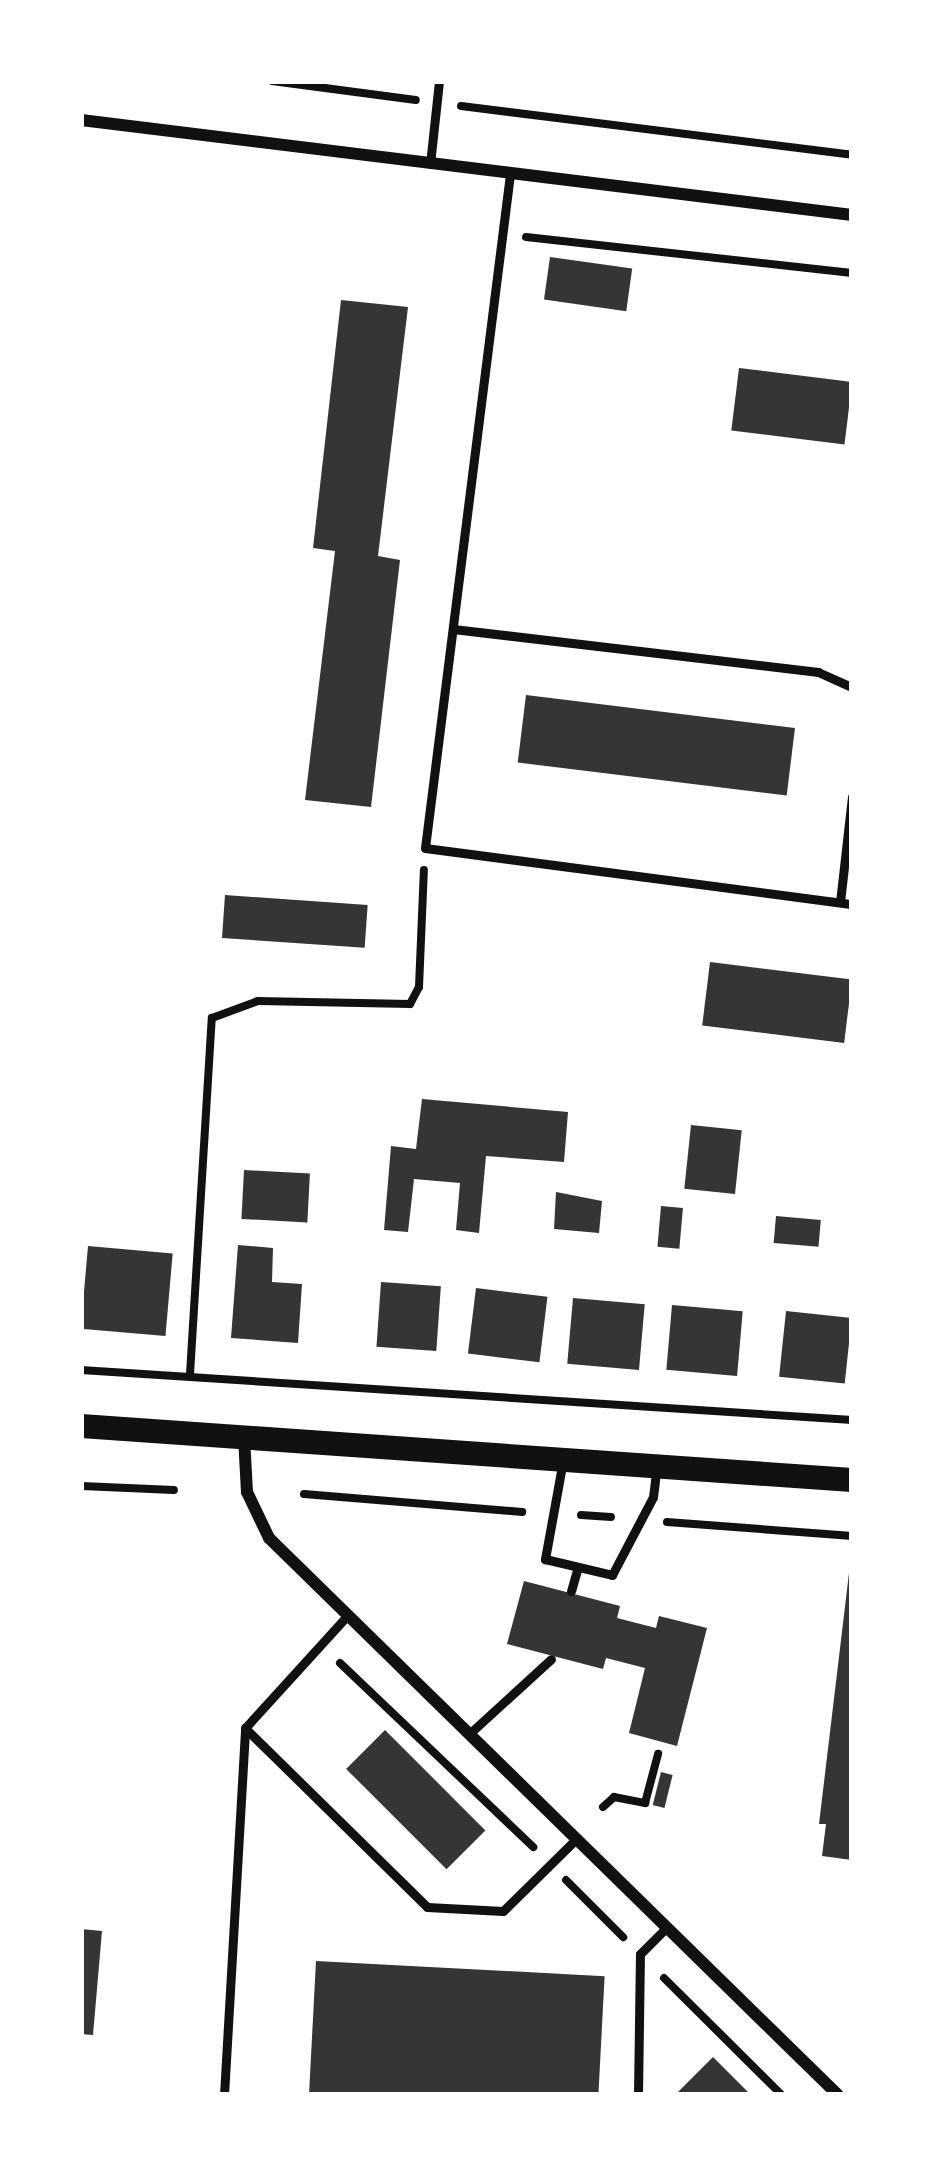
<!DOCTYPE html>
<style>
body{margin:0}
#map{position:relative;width:933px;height:2176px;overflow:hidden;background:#fff;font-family:"Roboto Condensed",sans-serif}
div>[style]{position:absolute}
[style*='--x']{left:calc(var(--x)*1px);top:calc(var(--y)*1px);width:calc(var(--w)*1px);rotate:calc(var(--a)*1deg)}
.building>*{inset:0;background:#353535;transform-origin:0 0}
.path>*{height:8px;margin:-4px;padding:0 4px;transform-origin:4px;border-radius:4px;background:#111}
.service>*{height:9px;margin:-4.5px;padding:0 4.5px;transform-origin:4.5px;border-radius:4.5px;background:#111}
.minor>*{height:12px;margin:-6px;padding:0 6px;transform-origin:6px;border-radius:6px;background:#111}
.secondary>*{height:24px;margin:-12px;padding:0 12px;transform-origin:12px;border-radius:12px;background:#111}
span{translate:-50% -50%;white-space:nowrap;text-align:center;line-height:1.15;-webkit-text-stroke:10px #fff;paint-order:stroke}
.frame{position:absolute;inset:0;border:84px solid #fff;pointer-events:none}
</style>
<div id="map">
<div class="building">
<div style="left:550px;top:257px;width:83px;height:43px;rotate:8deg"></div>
<div style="clip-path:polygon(341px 300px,408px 307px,378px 556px,400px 560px,371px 807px,305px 800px,335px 551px,313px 548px)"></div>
<div style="left:739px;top:368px;width:114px;height:63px;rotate:7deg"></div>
<div style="left:526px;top:695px;width:271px;height:68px;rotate:7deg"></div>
<div style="left:225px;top:895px;width:143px;height:43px;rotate:4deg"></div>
<div style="left:710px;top:962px;width:143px;height:64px;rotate:7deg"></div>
<div style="clip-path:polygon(422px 1099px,568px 1112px,564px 1162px,486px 1156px,479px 1233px,456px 1230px,460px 1183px,414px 1179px,408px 1232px,384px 1230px,391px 1146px,416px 1149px)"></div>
<div style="left:691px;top:1125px;width:51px;height:64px;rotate:6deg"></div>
<div style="left:244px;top:1170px;width:66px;height:49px;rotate:3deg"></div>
<div style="clip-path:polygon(556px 1192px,602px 1201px,599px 1233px,554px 1229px)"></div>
<div style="left:661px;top:1206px;width:22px;height:41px;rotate:5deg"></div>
<div style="left:776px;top:1216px;width:45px;height:27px;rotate:5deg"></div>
<div style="clip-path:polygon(238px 1245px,273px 1248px,272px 1282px,302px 1284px,298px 1343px,231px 1338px)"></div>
<div style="left:88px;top:1246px;width:85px;height:83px;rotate:5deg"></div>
<div style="left:381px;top:1282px;width:60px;height:65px;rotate:4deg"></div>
<div style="left:476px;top:1288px;width:72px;height:66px;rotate:7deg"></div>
<div style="left:573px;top:1298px;width:72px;height:66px;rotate:5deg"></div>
<div style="left:672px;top:1305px;width:71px;height:65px;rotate:5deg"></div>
<div style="left:786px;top:1311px;width:66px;height:66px;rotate:6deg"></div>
<div style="clip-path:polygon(849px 1573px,852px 1573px,852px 1860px,822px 1856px,826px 1824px,819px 1824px)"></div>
<div style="clip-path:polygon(524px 1581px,620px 1606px,617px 1618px,656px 1628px,659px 1616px,707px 1628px,677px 1746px,629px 1733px,645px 1668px,606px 1658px,603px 1669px,507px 1644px)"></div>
<div style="left:385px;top:1730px;width:142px;height:55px;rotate:45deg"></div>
<div style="left:661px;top:1772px;width:12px;height:34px;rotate:14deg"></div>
<div style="clip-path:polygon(81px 1929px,102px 1931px,93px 2035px,81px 2034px)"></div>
<div style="left:316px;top:1961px;width:289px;height:134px;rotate:3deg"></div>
<div style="clip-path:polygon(713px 2057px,751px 2095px,675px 2095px)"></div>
</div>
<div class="path">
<div style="--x:272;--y:81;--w:145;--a:7.5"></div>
<div style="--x:461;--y:106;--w:394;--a:7.1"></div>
<div style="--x:526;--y:237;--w:328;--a:6.3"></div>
<div style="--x:81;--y:1370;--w:773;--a:3.71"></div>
<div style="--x:190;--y:1374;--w:357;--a:-86.5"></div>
<div style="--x:212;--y:1018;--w:49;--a:-20.3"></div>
<div style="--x:258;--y:1001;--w:152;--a:1.1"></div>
<div style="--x:410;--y:1004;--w:19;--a:-62"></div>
<div style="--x:419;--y:987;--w:117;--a:-87.6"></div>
<div style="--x:81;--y:1486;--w:93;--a:2.5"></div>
<div style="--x:304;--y:1494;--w:219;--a:4.7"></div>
<div style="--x:581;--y:1515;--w:30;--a:4"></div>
<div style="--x:667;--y:1522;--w:186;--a:4.3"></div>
<div style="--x:340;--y:1663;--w:267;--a:43.6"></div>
<div style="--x:603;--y:1807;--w:15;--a:-42"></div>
<div style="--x:614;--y:1797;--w:32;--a:11"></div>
<div style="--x:645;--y:1803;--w:51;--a:-75.1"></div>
<div style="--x:566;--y:1880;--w:81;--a:45"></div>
<div style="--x:664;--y:1978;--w:166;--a:44.8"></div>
</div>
<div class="service">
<div style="--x:430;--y:164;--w:83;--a:-83.8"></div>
<div style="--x:510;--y:174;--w:679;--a:97.19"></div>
<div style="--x:425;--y:848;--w:431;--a:7.5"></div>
<div style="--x:453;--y:629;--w:368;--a:6.7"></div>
<div style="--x:818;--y:672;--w:37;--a:24"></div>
<div style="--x:840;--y:902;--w:106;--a:-83.5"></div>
<div style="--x:563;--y:1460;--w:101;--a:100.3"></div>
<div style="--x:545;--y:1559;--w:69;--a:13.4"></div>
<div style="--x:612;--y:1575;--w:88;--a:-62.3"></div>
<div style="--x:653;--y:1497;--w:31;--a:-83"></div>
<div style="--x:571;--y:1591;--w:25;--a:-74"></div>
<div style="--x:346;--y:1617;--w:150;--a:132.3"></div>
<div style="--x:245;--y:1728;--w:255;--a:44.5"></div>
<div style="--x:427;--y:1907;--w:76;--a:3"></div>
<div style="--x:503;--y:1911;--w:103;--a:-44.6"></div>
<div style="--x:469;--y:1734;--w:111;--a:-42.4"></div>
<div style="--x:224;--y:2095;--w:368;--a:-86.7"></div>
<div style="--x:638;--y:2095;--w:141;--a:-89.2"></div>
<div style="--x:640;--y:1954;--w:38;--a:-45"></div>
</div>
<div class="minor">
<div style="--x:81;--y:120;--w:777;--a:7.02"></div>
<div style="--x:244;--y:1437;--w:55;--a:86.9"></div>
<div style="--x:247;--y:1492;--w:51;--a:64.4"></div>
<div style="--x:269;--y:1538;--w:796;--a:44.39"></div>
</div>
<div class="secondary">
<div style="--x:81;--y:1426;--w:773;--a:4.01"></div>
</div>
<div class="frame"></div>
</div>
